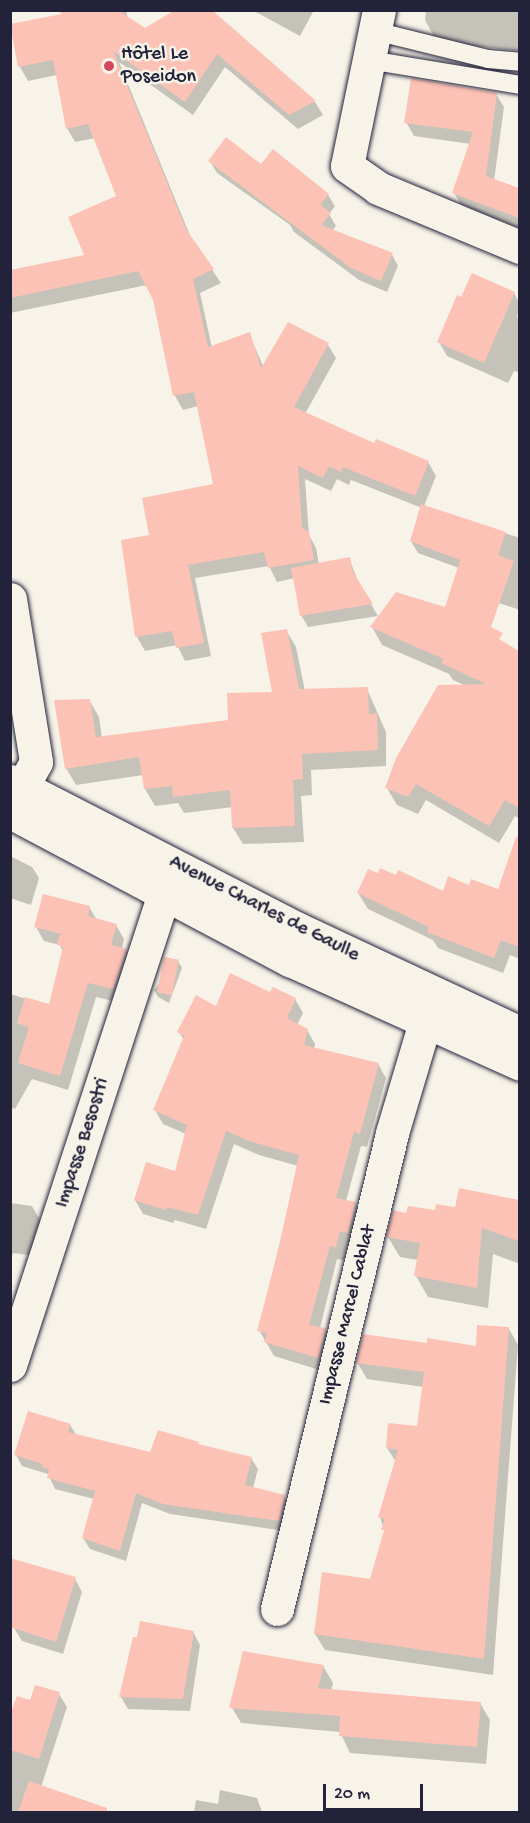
<!DOCTYPE html>
<meta charset="utf-8">
<style>
body{margin:0}
#map{position:relative;width:530px;height:1823px;overflow:hidden;background:#f7f3e8;font-family:"Gochi Hand",sans-serif}
div>[style]{position:absolute}
[style*='--x']{left:calc(var(--x)*1px);top:calc(var(--y)*1px);width:calc(var(--w)*1px);rotate:calc(var(--a)*1deg)}
.shadow>*{inset:0;background:#0003}
.building>*{inset:0;background:#fdc2b6;transform-origin:0 0}
.roads{filter:drop-shadow(0 0 2px #22223b) drop-shadow(0 0 2px #22223b)}
.service>*{height:18px;margin:-9px;padding:0 9px;transform-origin:9px;border-radius:9px;background:#f7f3e8}
.minor>*{height:33px;margin:-16.5px;padding:0 16.5px;transform-origin:16.5px;border-radius:16.5px;background:#f7f3e8}
.secondary>*{height:33px;margin:-16.5px;padding:0 16.5px;transform-origin:16.5px;border-radius:16.5px;background:#f7f3e8}
.dots>*{width:16px;height:16px;translate:-50% -50%;box-sizing:border-box;border:3px solid #f7f3e8;border-radius:50%}
span{translate:-50% -50%;white-space:nowrap;text-align:center;line-height:1.15;-webkit-text-stroke:5px #f7f3e8;paint-order:stroke}
.poi-label{font-size:20px;color:#22223b}
.left{translate:0 -50%;text-align:left}
.street-label{font-size:20px;color:#22223b}
.frame{position:absolute;inset:0;border:12px solid #22223b;pointer-events:none}
.scale{position:absolute;left:323px;top:1784px;width:100px;height:27px;box-sizing:border-box;border:3px solid #22223b;border-top:0;padding-left:8px;font-size:18px;line-height:21px;white-space:nowrap;color:#22223b;-webkit-text-stroke:4px #f7f3e8;paint-order:stroke}
</style>
<div id="map">
<div class="shadow">
<div style="clip-path:polygon(86px 10px,126px 10px,128px 19px,145px 30px,209px 10px,315px 102px,323px 115px,298px 129px,225px 67px,193px 115px,119px 62px,191px 238px,221px 283px,200px 293px,212px 348px,249px 334px,264px 368px,328px 345px,336px 358px,305px 414px,375px 445px,428px 462px,436px 476px,424px 506px,520px 538px,520px 610px,463px 591px,459px 568px,418px 553px,411px 541px,422px 508px,351px 480px,349px 485px,337px 479px,331px 491px,305px 479px,309px 535px,316px 548px,319px 564px,349px 558px,359px 584px,378px 616px,308px 627px,301px 615px,295px 578px,277px 582px,269px 566px,195px 578px,211px 656px,185px 661px,177px 645px,145px 651px,137px 637px,122px 542px,151px 536px,214px 485px,198px 406px,183px 410px,175px 396px,155px 300px,147px 285px,10px 313px,10px 272px,86px 256px,118px 197px,95px 138px,75px 142px,67px 128px,57px 75px,28px 81px,20px 67px,12px 25px)"></div>
<div style="clip-path:polygon(252px 10px,314px 10px,300px 36px)"></div>
<div style="clip-path:polygon(426px 10px,520px 10px,520px 51px,437px 42px,425px 20px)"></div>
<div style="clip-path:polygon(496px 94px,504px 107px,494px 181px,520px 189px,520px 228px,462px 206px,454px 193px,471px 144px,414px 136px,406px 122px)"></div>
<div style="clip-path:polygon(210px 161px,261px 166px,328px 195px,335px 206px,329px 214px,336px 226px,332px 231px,392px 255px,398px 266px,387px 292px,359px 280px,294px 232px,290px 225px,217px 173px)"></div>
<div style="clip-path:polygon(514px 293px,520px 304px,517px 317px,520px 318px,520px 373px,514px 371px,508px 383px,447px 356px,439px 342px,462px 299px)"></div>
<div style="clip-path:polygon(443px 609px,520px 652px,520px 819px,515px 816px,499px 843px,426px 800px,418px 814px,397px 805px,387px 788px,466px 686px,453px 680px,449px 674px,382px 645px,372px 627px)"></div>
<div style="clip-path:polygon(286px 630px,296px 647px,305px 691px,367px 689px,386px 732px,386px 766px,311px 770px,312px 795px,301px 796px,304px 842px,243px 844px,233px 828px,233px 807px,184px 813px,178px 803px,155px 806px,145px 789px,143px 775px,76px 785px,66px 768px,89px 700px,99px 717px,102px 738px,229px 722px,274px 693px)"></div>
<div style="clip-path:polygon(10px 856px,32px 867px,39px 878px,31px 905px,10px 898px)"></div>
<div style="clip-path:polygon(506px 870px,520px 875px,520px 959px,510px 955px,503px 973px,438px 948px,433px 940px,368px 909px,358px 893px,444px 893px,469px 887px,498px 891px)"></div>
<div style="clip-path:polygon(89px 907px,97px 920px,116px 925px,124px 939px,122px 949px,126px 950px,134px 964px,121px 1003px,96px 997px,68px 1090px,32px 1079px,15px 1109px,10px 1107px,10px 994px,50px 1006px,63px 952px,60px 945px,44px 941px,36px 927px)"></div>
<div style="clip-path:polygon(178px 961px,182px 968px,169px 1003px,158px 997px,154px 990px)"></div>
<div style="clip-path:polygon(271px 994px,295px 999px,303px 1013px,297px 1025px,307px 1030px,315px 1044px,314px 1049px,378px 1064px,386px 1078px,367px 1147px,361px 1146px,346px 1201px,355px 1203px,363px 1217px,356px 1247px,348px 1245px,344px 1260px,337px 1259px,320px 1328px,325px 1329px,333px 1343px,326px 1372px,274px 1356px,259px 1330px,298px 1166px,259px 1155px,234px 1144px,206px 1229px,175px 1220px,173px 1223px,143px 1214px,135px 1200px,176px 1173px,186px 1134px,163px 1124px,155px 1110px,184px 1040px,179px 1032px,217px 1008px)"></div>
<div style="clip-path:polygon(460px 1190px,520px 1201px,520px 1264px,493px 1254px,488px 1308px,428px 1297px,416px 1276px,418px 1260px,400px 1257px,388px 1237px,407px 1215px,457px 1209px)"></div>
<div style="clip-path:polygon(10px 1203px,32px 1206px,42px 1223px,37px 1256px,13px 1253px,10px 1262px)"></div>
<div style="clip-path:polygon(509px 1329px,518px 1345px,493px 1675px,325px 1650px,315px 1634px,371px 1581px,385px 1533px,380px 1517px,396px 1462px,387px 1448px,419px 1427px,424px 1387px,367px 1379px,357px 1362px,428px 1345px,477px 1347px)"></div>
<div style="clip-path:polygon(70px 1425px,77px 1436px,151px 1454px,198px 1443px,200px 1446px,251px 1458px,258px 1469px,253px 1488px,284px 1496px,291px 1507px,285px 1531px,170px 1514px,142px 1503px,126px 1561px,90px 1549px,83px 1538px,94px 1499px,55px 1489px,48px 1474px,22px 1466px,16px 1455px)"></div>
<div style="clip-path:polygon(75px 1579px,82px 1592px,63px 1654px,22px 1641px,14px 1628px)"></div>
<div style="clip-path:polygon(193px 1632px,200px 1645px,190px 1711px,128px 1709px,121px 1697px)"></div>
<div style="clip-path:polygon(323px 1666px,333px 1683px,331px 1691px,480px 1703px,490px 1720px,486px 1764px,350px 1753px,340px 1732px,241px 1723px,231px 1706px)"></div>
<div style="clip-path:polygon(59px 1694px,67px 1707px,41px 1787px,84px 1802px,91px 1812px,10px 1812px,10px 1718px,31px 1701px)"></div>
<div style="clip-path:polygon(220px 1790px,257px 1798px,262px 1812px,194px 1812px,196px 1800px,218px 1804px)"></div>
</div>
<div class="building">
<div style="clip-path:polygon(57px 10px,118px 10px,145px 28px,175px 10px,212px 10px,316px 101px,289px 115px,217px 54px,185px 102px,113px 51px,186px 229px,214px 269px,193px 279px,208px 347px,250px 332px,261px 368px,288px 322px,329px 343px,294px 407px,374px 443px,376px 439px,429px 461px,415px 496px,343px 467px,341px 472px,329px 466px,323px 478px,298px 466px,302px 528px,309px 532px,314px 560px,268px 568px,264px 552px,188px 565px,204px 643px,176px 648px,172px 631px,135px 637px,121px 540px,149px 535px,142px 498px,213px 484px,194px 392px,173px 396px,153px 300px,138px 271px,10px 298px,10px 270px,84px 255px,68px 217px,116px 196px,88px 124px,66px 129px,53px 60px,18px 67px,10px 24px,62px 14px)"></div>
<div style="clip-path:polygon(411px 78px,497px 93px,486px 176px,519px 188px,519px 218px,452px 193px,473px 132px,404px 123px)"></div>
<div style="clip-path:polygon(226px 137px,261px 164px,273px 149px,329px 194px,320px 205px,331px 213px,321px 225px,393px 253px,381px 281px,351px 268px,208px 161px)"></div>
<div style="clip-path:polygon(472px 273px,515px 292px,484px 363px,437px 342px,457px 295px,461px 297px)"></div>
<div style="clip-path:polygon(421px 504px,506px 532px,498px 555px,514px 561px,491px 627px,503px 633px,499px 639px,519px 651px,519px 808px,505px 800px,489px 826px,416px 784px,408px 797px,385px 788px,396px 758px,438px 685px,486px 684px,441px 663px,444px 659px,370px 627px,396px 592px,445px 607px,460px 560px,410px 541px)"></div>
<div style="clip-path:polygon(350px 557px,353px 572px,373px 604px,300px 616px,291px 568px)"></div>
<div style="clip-path:polygon(287px 629px,299px 689px,368px 687px,369px 714px,377px 713px,378px 750px,302px 754px,303px 779px,293px 780px,295px 826px,232px 828px,230px 790px,173px 797px,172px 786px,144px 789px,139px 757px,65px 769px,54px 700px,90px 699px,96px 737px,228px 720px,227px 693px,272px 692px,261px 633px)"></div>
<div style="clip-path:polygon(516px 837px,519px 838px,519px 947px,501px 940px,494px 958px,427px 932px,429px 927px,357px 893px,368px 869px,378px 873px,380px 868px,396px 875px,398px 870px,443px 891px,448px 876px,469px 885px,471px 879px,498px 889px)"></div>
<div style="clip-path:polygon(43px 894px,90px 906px,88px 916px,117px 924px,111px 945px,127px 949px,113px 989px,88px 983px,60px 1076px,18px 1063px,29px 1027px,17px 1023px,25px 997px,49px 1004px,63px 947px,57px 944px,60px 934px,66px 935px,34px 927px)"></div>
<div style="left:164px;top:957px;width:15px;height:36px;rotate:11deg"></div>
<div style="clip-path:polygon(230px 973px,270px 992px,273px 987px,296px 998px,287px 1018px,308px 1029px,304px 1045px,379px 1063px,360px 1134px,354px 1132px,336px 1198px,356px 1202px,348px 1233px,340px 1232px,336px 1247px,330px 1246px,309px 1325px,326px 1328px,318px 1358px,264px 1342px,267px 1333px,257px 1331px,278px 1251px,299px 1155px,249px 1141px,226px 1131px,198px 1215px,167px 1207px,166px 1210px,134px 1200px,146px 1162px,175px 1171px,187px 1125px,153px 1110px,184px 1036px,177px 1032px,196px 995px,216px 1006px)"></div>
<div style="clip-path:polygon(459px 1188px,519px 1200px,519px 1241px,482px 1228px,477px 1288px,414px 1276px,420px 1243px,386px 1237px,393px 1210px,406px 1213px,408px 1206px,435px 1210px,436px 1204px,455px 1207px)"></div>
<div style="clip-path:polygon(477px 1325px,509px 1327px,484px 1659px,314px 1634px,322px 1572px,370px 1579px,384px 1530px,381px 1530px,385px 1519px,378px 1517px,398px 1450px,386px 1448px,388px 1423px,417px 1426px,424px 1372px,356px 1363px,363px 1334px,427px 1343px,427px 1338px,476px 1346px)"></div>
<div style="clip-path:polygon(28px 1411px,71px 1424px,68px 1432px,150px 1452px,158px 1430px,199px 1442px,198px 1444px,252px 1457px,245px 1485px,285px 1495px,279px 1521px,163px 1504px,136px 1493px,120px 1551px,82px 1538px,95px 1491px,47px 1478px,49px 1469px,42px 1467px,43px 1464px,14px 1455px)"></div>
<div style="clip-path:polygon(10px 1558px,76px 1577px,56px 1642px,10px 1627px)"></div>
<div style="clip-path:polygon(140px 1621px,194px 1631px,183px 1699px,119px 1697px,133px 1637px,137px 1637px)"></div>
<div style="clip-path:polygon(243px 1651px,324px 1665px,318px 1688px,481px 1702px,477px 1747px,339px 1736px,340px 1716px,229px 1708px)"></div>
<div style="clip-path:polygon(35px 1685px,60px 1692px,39px 1759px,10px 1750px,10px 1714px,17px 1696px,30px 1700px)"></div>
<div style="clip-path:polygon(29px 1781px,107px 1808px,107px 1812px,18px 1812px)"></div>
</div>
<div class="roads">
<div class="service">
<div style="--x:375;--y:31;--w:116;--a:13.9"></div>
<div style="--x:488;--y:59;--w:32;--a:5"></div>
<div style="--x:369;--y:60;--w:153;--a:9.4"></div>
</div>
<div class="minor">
<div style="--x:379;--y:10;--w:159;--a:101.6"></div>
<div style="--x:347;--y:166;--w:38;--a:35"></div>
<div style="--x:378;--y:188;--w:154;--a:22.6"></div>
<div style="--x:10;--y:599;--w:165;--a:80.9"></div>
<div style="--x:36;--y:762;--w:29;--a:119"></div>
<div style="--x:10;--y:1365;--w:495;--a:-71.9"></div>
<div style="--x:164;--y:895;--w:29;--a:-65"></div>
<div style="--x:277;--y:1609;--w:490;--a:-76.4"></div>
<div style="--x:392;--y:1133;--w:116;--a:-73.4"></div>
</div>
<div class="secondary">
<div style="--x:10;--y:781;--w:324;--a:27.2"></div>
<div style="--x:298;--y:929;--w:245;--a:25.1"></div>
<div style="--x:10;--y:812;--w:317;--a:27.9"></div>
<div style="--x:290;--y:960;--w:252;--a:24.3"></div>
</div>
</div>
<div class="dots">
<div style="left:109px;top:66px;background:#d1495b"></div>
</div>
<div class="poi-label">
<span class="left" style="left:121px;top:66px">Hôtel Le<br>Poseidon</span>
</div>
<div class="street-label">
<span style="left:264px;top:909px;rotate:27deg">Avenue Charles de Gaulle</span>
<span style="left:83px;top:1143px;rotate:-72deg">Impasse Besostri</span>
<span style="left:348px;top:1315px;rotate:-76deg">Impasse Marcel Cablat</span>
</div>
<div class="frame"></div>
<div class="scale">20 m</div>
</div>
